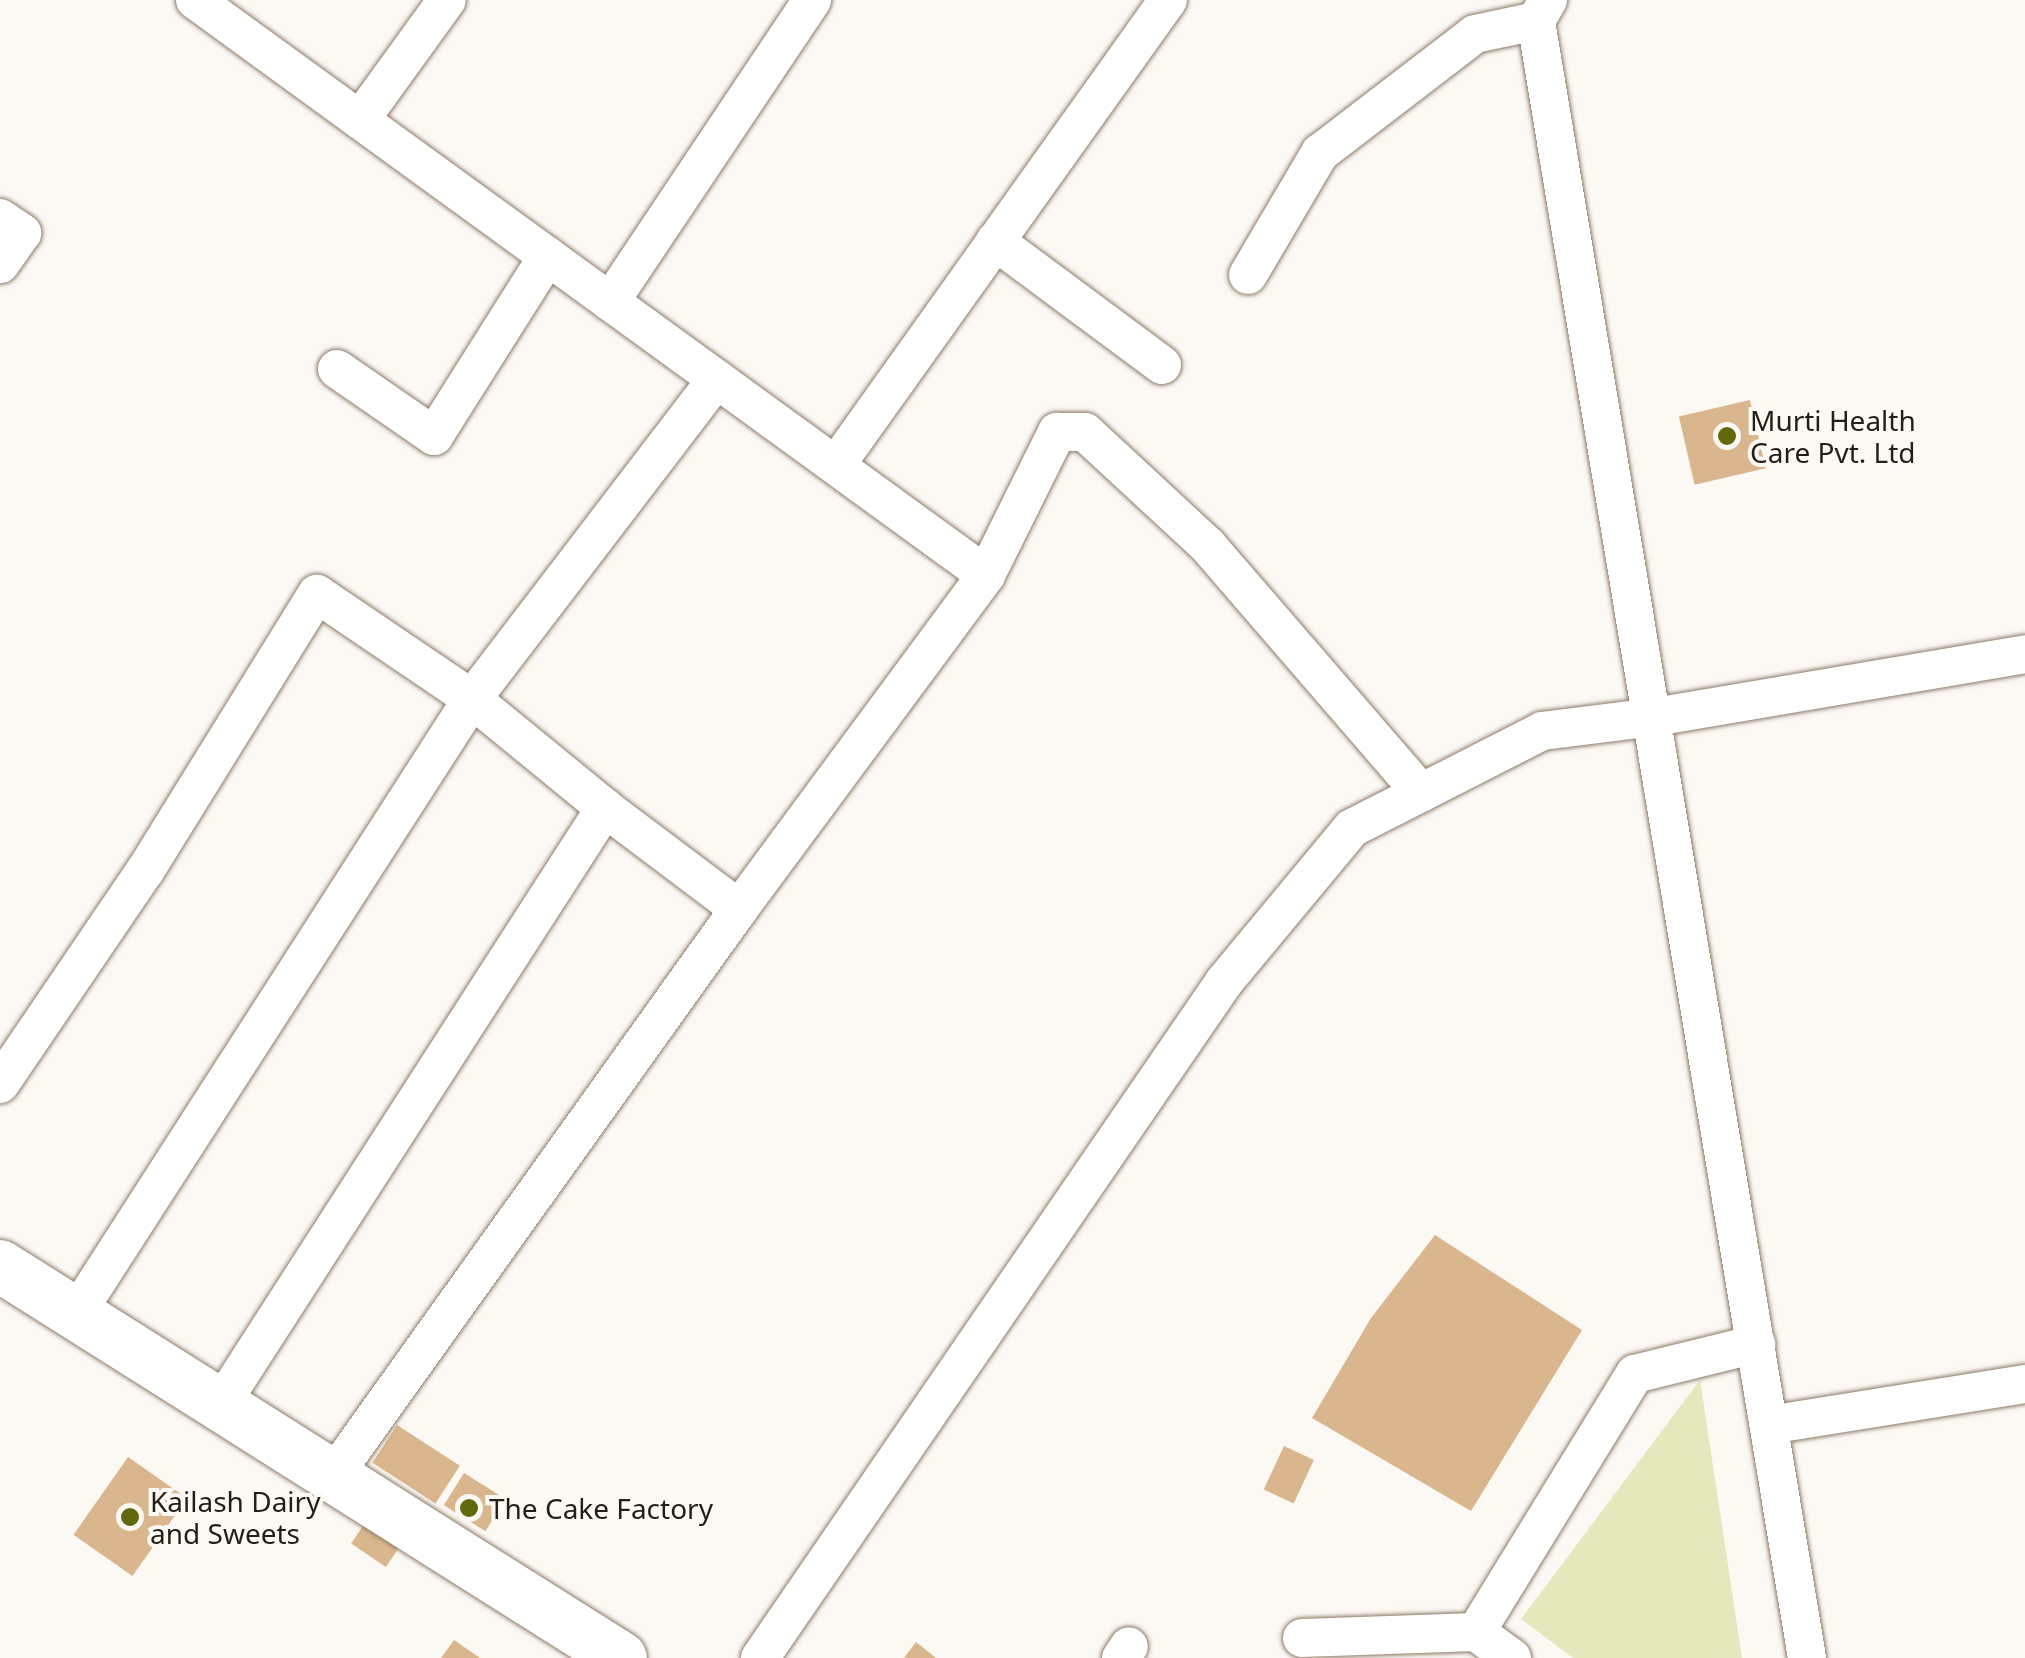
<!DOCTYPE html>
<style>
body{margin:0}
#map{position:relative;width:2025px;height:1658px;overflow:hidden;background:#fcf8f4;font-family:"Noto Sans",sans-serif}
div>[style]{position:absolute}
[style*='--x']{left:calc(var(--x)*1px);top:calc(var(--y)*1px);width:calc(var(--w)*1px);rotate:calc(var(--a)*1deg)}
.green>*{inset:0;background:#e5e8bd}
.building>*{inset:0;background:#d9b68d;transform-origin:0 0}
.roads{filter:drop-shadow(0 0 2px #8c7b66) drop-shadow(0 0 2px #8c7b66)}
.street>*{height:38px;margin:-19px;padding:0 19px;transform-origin:19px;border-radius:19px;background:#fff}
.secondary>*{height:52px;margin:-26px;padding:0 26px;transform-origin:26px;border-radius:26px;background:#fff}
.dots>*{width:28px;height:28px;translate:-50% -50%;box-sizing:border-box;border:5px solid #fcf8f4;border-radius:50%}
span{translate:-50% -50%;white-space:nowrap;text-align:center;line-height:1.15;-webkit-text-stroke:8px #fcf8f4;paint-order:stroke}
.poi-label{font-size:28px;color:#251e16}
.left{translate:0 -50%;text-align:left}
</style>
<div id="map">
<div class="green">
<div style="clip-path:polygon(1700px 1380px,1742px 1658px,1573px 1658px,1521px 1619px)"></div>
</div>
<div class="building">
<div style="left:1750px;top:400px;width:70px;height:73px;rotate:77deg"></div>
<div style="clip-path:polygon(1435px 1235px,1582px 1330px,1471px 1511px,1312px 1418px,1371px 1318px)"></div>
<div style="left:397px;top:1425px;width:75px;height:45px;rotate:33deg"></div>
<div style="left:1284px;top:1446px;width:33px;height:48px;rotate:25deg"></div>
<div style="left:128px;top:1457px;width:72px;height:95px;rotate:35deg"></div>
<div style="left:464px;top:1473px;width:49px;height:38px;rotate:32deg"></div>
<div style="left:369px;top:1517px;width:42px;height:32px;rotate:34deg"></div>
<div style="clip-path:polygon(454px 1640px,480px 1658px,441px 1658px)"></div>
<div style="clip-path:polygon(916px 1642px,936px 1658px,904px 1658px)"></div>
</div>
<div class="roads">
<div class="street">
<div style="--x:195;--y:0;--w:978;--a:36.01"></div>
<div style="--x:1548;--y:0;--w:24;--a:120"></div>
<div style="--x:1536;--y:21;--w:1659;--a:80.6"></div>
<div style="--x:360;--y:120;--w:148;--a:-54.1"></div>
<div style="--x:0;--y:218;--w:27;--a:34"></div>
<div style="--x:22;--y:233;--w:38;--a:125"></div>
<div style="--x:995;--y:241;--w:208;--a:36.6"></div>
<div style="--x:1248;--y:275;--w:142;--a:-59.5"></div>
<div style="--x:1320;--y:153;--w:195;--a:-37.5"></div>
<div style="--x:1475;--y:34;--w:62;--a:-12"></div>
<div style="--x:610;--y:302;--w:363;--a:-56.2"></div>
<div style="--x:337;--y:369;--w:118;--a:34.6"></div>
<div style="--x:434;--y:436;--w:213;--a:-57.7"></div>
<div style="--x:836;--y:465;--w:571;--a:-54.47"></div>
<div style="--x:739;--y:909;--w:415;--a:-53.5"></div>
<div style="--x:986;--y:575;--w:160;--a:-63.6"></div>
<div style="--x:1057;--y:432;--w:28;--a:0"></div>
<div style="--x:1085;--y:432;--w:168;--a:42.8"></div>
<div style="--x:1208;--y:546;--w:326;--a:49.2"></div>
<div style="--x:0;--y:1084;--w:258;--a:-55.8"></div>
<div style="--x:145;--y:871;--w:326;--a:-58.2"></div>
<div style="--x:317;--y:594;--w:187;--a:34.1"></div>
<div style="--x:472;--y:699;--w:172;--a:39.3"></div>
<div style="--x:605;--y:808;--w:168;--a:37"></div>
<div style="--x:739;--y:909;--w:697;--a:125.6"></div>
<div style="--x:76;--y:1314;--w:731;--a:-57.22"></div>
<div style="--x:472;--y:699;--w:403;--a:-52.6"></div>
<div style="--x:219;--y:1407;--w:713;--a:-57.2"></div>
<div style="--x:1769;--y:1425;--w:259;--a:-9.1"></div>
<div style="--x:1302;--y:1638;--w:174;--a:-2"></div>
<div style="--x:760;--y:1658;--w:820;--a:-55.53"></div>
<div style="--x:1224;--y:982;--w:200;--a:-50.3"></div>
<div style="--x:1352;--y:828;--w:213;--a:-27"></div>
<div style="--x:1542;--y:731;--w:113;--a:-7.1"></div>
<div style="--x:1654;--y:717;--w:376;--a:-9.6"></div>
<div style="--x:1121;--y:1658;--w:14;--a:-56"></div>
<div style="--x:1512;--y:1658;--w:44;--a:-144.2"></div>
<div style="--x:1476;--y:1632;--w:303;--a:-58.4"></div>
<div style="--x:1635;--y:1374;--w:125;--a:-13.9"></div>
</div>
<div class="secondary">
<div style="--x:0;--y:1266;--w:734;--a:32.26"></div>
</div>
</div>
<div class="dots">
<div style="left:1727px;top:436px;background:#61690c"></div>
<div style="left:469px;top:1508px;background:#61690c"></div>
<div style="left:130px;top:1517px;background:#61690c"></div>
</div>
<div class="poi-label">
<span class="left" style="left:1750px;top:436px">Murti Health<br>Care Pvt. Ltd</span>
<span class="left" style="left:150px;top:1517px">Kailash Dairy<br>and Sweets</span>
<span class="left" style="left:489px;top:1508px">The Cake Factory</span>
</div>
</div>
